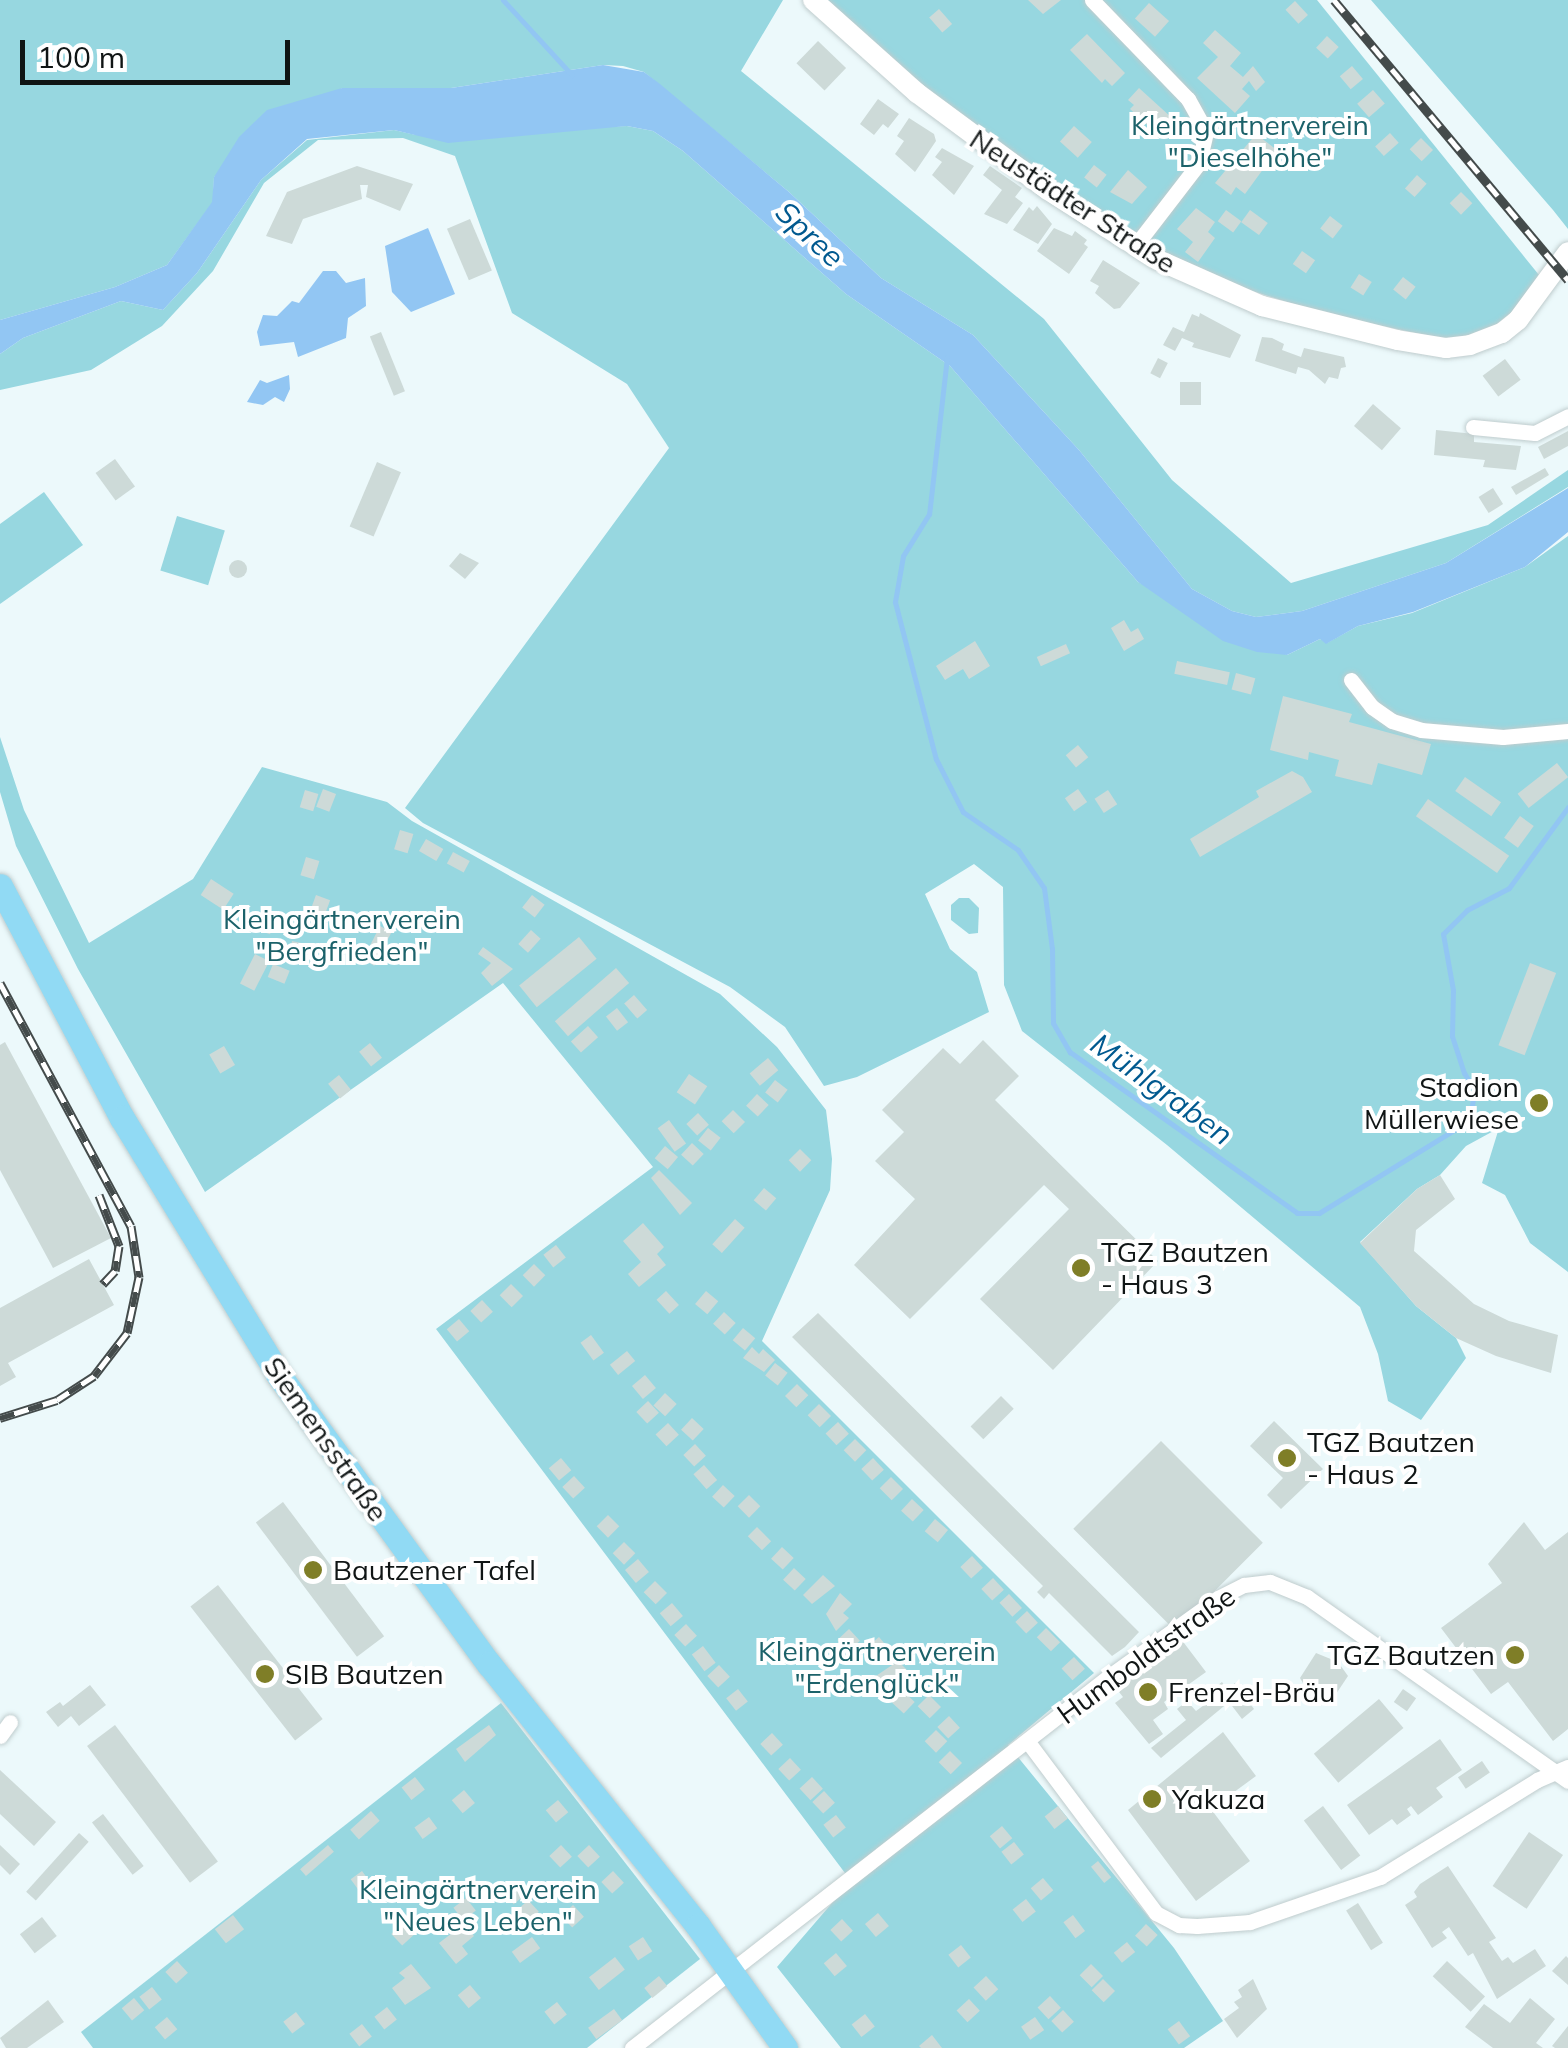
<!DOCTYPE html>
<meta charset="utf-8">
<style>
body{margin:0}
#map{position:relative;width:1568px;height:2048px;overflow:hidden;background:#ecf9fb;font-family:Mulish,sans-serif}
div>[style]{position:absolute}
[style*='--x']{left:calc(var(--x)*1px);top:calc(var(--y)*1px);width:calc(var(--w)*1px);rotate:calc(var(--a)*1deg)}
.green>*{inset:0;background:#97d7e0;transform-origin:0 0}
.water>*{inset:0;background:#92c6f3}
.stream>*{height:5px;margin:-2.5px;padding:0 2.5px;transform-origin:2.5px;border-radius:2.5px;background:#92c6f3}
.building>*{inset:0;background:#cddad8;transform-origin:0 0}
.round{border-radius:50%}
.roads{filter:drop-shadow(0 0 2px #bfcccd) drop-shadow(0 0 2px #bfcccd)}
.minor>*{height:15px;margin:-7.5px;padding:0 7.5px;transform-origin:7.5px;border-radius:7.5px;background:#fff}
.tertiary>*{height:20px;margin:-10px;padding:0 10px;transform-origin:10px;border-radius:10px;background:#fff}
.primary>*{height:25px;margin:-12.5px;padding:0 12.5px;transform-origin:12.5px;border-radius:12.5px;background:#91daf4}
.rail>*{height:9px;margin-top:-4.5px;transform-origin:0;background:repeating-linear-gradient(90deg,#fff 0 15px,#444b4b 0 30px);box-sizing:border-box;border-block:2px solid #444b4b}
.dots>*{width:28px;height:28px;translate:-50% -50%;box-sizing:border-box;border:5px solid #fff;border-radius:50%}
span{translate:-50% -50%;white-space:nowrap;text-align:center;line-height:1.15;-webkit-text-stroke:8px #fff;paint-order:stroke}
.park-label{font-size:28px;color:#1c626a}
.street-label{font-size:28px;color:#101515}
.poi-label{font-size:28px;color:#101515}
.right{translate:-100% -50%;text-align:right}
.left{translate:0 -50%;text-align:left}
.water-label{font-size:30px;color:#00598f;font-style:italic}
.scale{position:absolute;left:20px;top:40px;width:270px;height:45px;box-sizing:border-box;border:5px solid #101515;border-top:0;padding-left:12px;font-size:30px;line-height:35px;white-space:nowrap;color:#101515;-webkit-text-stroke:8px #fff;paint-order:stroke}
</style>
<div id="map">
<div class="green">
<div style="clip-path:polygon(0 0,783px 0,741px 71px,1044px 319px,1172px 480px,1291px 583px,1488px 525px,1568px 470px,1568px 487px,1446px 563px,1302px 611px,1256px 617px,1232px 611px,1192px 589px,1079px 450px,973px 335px,881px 278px,789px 192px,644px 72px,623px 66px,603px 65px,451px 88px,342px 88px,214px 177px,213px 202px,167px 265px,115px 287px,0 320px)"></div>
<div style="clip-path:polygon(824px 0,1317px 0,1539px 275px,1518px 307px,1484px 334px,1449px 340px,1321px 313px,1237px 286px,1161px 254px,1033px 169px,941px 102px)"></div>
<div style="clip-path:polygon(1371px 0,1568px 0,1568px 229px,1553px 210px)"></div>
<div style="clip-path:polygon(627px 126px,653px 131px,683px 151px,846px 294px,950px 366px,1138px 582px,1287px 655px,1320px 639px,1327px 643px,1358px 626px,1412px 613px,1525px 567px,1568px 536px,1568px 1272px,1530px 1243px,1505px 1195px,1482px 1183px,1499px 1128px,1466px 1146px,1440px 1175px,1417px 1189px,1360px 1242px,1416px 1306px,1456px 1338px,1466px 1358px,1421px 1420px,1388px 1401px,1378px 1354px,1360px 1307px,1167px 1145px,1022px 1031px,1004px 985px,1003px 887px,974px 864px,925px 894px,950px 949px,977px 972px,989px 1012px,857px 1077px,824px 1086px,785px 1027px,730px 987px,423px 823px,405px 808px,669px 448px,627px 384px,512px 313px,455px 156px,403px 138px,318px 140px,264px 183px,213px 271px,162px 326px,91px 370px,0 390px,0 354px,23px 338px,121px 301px,163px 310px,197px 273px,261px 180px,307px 140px,394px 130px,416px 135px)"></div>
<div style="clip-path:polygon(44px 492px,83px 545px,0 604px,0 524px)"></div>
<div style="left:177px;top:516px;width:50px;height:57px;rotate:17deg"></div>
<div style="clip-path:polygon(0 737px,24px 810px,89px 943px,193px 879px,262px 767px,387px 802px,412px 821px,720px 994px,777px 1047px,826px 1110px,832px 1159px,830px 1190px,762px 1341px,1094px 1673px,1008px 1745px,1174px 1948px,1223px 2021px,1184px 2048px,841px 2048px,777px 1967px,851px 1881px,436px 1329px,653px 1167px,503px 983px,205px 1192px,78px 969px,16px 846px,0 792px)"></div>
<div style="clip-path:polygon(959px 898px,969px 898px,979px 908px,978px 933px,969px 934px,951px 920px,951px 905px)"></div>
<div style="clip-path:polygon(501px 1703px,700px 1959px,587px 2048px,93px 2048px,81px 2032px)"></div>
</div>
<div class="water">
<div style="clip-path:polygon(603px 65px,644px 72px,660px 84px,789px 192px,881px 278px,973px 335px,1079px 450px,1192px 589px,1232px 611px,1256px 617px,1302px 611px,1446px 563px,1568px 488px,1568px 532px,1525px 567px,1413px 612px,1358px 626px,1326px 644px,1320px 639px,1287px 655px,1257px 652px,1223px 641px,1138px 582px,950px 366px,846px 294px,683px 151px,653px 131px,627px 126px,448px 143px,394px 130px,307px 139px,261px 180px,197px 273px,163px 310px,121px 301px,23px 338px,0 354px,0 320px,115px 287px,167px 265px,212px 202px,214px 177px,239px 137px,267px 110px,342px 88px,451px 88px)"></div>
<div style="clip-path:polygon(428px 228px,455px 294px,411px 312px,392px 292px,385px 246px)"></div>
<div style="clip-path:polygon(323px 271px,336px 271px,346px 283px,365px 278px,366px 306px,348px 318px,346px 338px,298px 357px,294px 342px,260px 346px,257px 332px,263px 315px,277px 316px,292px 301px,299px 303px)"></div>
<div style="clip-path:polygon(289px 375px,290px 389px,284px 402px,275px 397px,263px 405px,247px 402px,260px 380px,267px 383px)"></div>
</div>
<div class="stream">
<div style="--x:503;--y:0;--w:102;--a:47.4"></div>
<div style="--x:947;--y:357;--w:158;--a:96.5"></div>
<div style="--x:929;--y:514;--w:49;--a:121.8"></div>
<div style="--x:903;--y:556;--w:47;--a:99.9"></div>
<div style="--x:895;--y:602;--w:162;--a:75.4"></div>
<div style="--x:936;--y:759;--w:59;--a:63"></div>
<div style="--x:963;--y:812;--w:67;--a:34.6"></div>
<div style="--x:1018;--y:850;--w:46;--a:55.6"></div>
<div style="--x:1044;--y:888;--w:62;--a:82.5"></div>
<div style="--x:1052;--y:949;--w:74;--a:89.2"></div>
<div style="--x:1053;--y:1023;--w:34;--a:60"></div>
<div style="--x:1070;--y:1052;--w:278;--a:35.3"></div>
<div style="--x:1297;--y:1213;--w:22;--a:0"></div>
<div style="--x:1319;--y:1213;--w:164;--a:-31.6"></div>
<div style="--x:1459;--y:1127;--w:21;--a:-55"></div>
<div style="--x:1471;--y:1110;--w:20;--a:-79"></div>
<div style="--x:1475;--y:1090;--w:20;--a:-123"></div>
<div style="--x:1464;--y:1073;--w:39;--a:-108"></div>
<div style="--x:1452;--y:1036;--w:46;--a:-88.8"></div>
<div style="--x:1453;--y:990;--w:57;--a:-100.1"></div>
<div style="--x:1443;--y:934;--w:34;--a:-45"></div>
<div style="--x:1467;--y:910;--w:47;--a:-27.6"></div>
<div style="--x:1509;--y:888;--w:100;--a:-53.9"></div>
</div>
<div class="building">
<div style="clip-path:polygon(1028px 0,1061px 0,1043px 14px)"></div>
<div style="left:1295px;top:1px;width:19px;height:13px;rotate:47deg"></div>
<div style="left:1149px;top:3px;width:27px;height:21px;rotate:42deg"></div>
<div style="left:939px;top:9px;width:20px;height:13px;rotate:49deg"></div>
<div style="clip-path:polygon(1215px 30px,1241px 53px,1230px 66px,1243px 77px,1253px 66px,1265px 82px,1256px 91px,1249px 81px,1242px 89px,1250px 96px,1235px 113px,1197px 78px,1218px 57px,1203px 43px)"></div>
<div style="clip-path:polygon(1087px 34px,1125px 73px,1112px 86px,1105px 79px,1102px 83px,1070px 50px)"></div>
<div style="left:1327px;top:36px;width:16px;height:16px;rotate:43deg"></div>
<div style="left:818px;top:41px;width:39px;height:31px;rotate:44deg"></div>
<div style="left:1352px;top:66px;width:17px;height:16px;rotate:50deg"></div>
<div style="clip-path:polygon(1139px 88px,1172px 118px,1157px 134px,1130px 109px,1134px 105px,1128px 100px)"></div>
<div style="left:1373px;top:90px;width:18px;height:21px;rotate:49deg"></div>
<div style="clip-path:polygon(878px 99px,899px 114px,888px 128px,883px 124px,874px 135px,860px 124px)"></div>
<div style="clip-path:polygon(909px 118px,934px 134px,936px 141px,915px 172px,895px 154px,904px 141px,897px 136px)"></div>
<div style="left:1074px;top:126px;width:24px;height:21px;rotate:42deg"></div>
<div style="left:1390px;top:133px;width:13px;height:20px;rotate:48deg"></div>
<div style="clip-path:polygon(1256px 134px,1277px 150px,1245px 194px,1236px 187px,1231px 195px,1215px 183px)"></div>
<div style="left:1421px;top:138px;width:17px;height:16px;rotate:45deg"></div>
<div style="clip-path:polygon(942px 148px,974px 166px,954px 195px,932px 175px,942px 162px,935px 157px)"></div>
<div style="left:1094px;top:165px;width:16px;height:16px;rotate:38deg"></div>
<div style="clip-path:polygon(357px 166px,413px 184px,400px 211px,366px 197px,368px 185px,360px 185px,362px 199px,303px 219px,292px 244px,266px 236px,287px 192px)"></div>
<div style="clip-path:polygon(990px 166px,1022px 188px,1015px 197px,1023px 203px,1007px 224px,984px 214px,1002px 190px,983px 175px)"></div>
<div style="clip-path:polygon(1128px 170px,1147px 187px,1132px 204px,1110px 192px)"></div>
<div style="left:1417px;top:175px;width:13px;height:18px;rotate:42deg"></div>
<div style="left:1461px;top:192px;width:16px;height:16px;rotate:45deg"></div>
<div style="clip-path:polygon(1037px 206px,1052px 224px,1038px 244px,1013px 230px,1029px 207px,1033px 211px)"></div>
<div style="clip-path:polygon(1196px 208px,1215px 222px,1208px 232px,1215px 238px,1198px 262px,1185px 252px,1193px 242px,1177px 229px)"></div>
<div style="left:1226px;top:210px;width:19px;height:14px;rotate:36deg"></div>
<div style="left:1250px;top:210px;width:22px;height:15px;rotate:36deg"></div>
<div style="left:1330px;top:216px;width:16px;height:16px;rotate:38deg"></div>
<div style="left:470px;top:219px;width:56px;height:25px;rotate:67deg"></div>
<div style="clip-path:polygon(1054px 228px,1072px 236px,1075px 231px,1087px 240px,1084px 244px,1088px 247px,1069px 274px,1037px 251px)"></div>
<div style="left:1302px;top:251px;width:16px;height:16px;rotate:35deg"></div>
<div style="clip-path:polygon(1103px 260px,1140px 283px,1120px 308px,1114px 309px,1095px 293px,1099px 286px,1090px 281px)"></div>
<div style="left:1359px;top:274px;width:15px;height:16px;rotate:32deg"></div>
<div style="left:1403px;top:277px;width:16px;height:16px;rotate:38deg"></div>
<div style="clip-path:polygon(1200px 313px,1241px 335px,1230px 358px,1192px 347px,1194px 343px,1182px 338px,1175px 351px,1163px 345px,1173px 327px,1184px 332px,1192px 314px,1199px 317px)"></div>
<div style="left:381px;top:332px;width:64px;height:12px;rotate:68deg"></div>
<div style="clip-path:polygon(1262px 337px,1272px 338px,1284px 344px,1282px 350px,1301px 357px,1304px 348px,1344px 357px,1346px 367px,1341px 368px,1338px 379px,1329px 377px,1325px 384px,1309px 370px,1298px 367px,1296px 374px,1255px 361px)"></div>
<div style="left:1158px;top:358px;width:11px;height:17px;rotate:27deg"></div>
<div style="left:1505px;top:359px;width:26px;height:28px;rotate:53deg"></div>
<div style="left:1180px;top:382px;width:21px;height:23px"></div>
<div style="left:1373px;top:404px;width:37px;height:29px;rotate:41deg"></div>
<div style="clip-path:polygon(1436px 430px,1474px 434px,1474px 442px,1521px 446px,1516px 470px,1483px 467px,1485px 460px,1434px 455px)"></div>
<div style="clip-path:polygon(1568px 431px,1568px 446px,1544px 459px,1538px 447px)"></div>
<div style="left:115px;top:459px;width:34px;height:24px;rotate:54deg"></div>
<div style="left:377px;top:462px;width:26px;height:70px;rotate:23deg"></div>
<div style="clip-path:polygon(1545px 468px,1549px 475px,1516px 495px,1511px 487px)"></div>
<div style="left:1493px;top:488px;width:19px;height:17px;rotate:58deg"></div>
<div style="clip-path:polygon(460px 553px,479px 563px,465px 579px,449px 566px)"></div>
<div class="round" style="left:229px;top:560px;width:18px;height:18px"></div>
<div style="clip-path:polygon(1124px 620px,1131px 632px,1138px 628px,1144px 639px,1124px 651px,1111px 628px)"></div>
<div style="clip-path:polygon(975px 641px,990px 666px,969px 679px,963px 669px,945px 680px,936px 666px)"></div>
<div style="left:1066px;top:644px;width:10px;height:32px;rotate:66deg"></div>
<div style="left:1177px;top:661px;width:54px;height:13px;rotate:12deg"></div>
<div style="left:1236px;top:673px;width:20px;height:17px;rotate:15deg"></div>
<div style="clip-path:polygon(1283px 696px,1352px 714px,1349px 722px,1431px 744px,1422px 775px,1378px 763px,1372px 785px,1335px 776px,1339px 760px,1309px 752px,1308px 760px,1270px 750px)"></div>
<div style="left:1078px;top:745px;width:16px;height:16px;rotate:50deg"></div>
<div style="left:1557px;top:763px;width:18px;height:50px;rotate:52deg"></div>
<div style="clip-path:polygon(1292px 771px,1303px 777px,1312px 792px,1200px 857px,1190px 839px,1259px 797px,1256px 791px)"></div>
<div style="left:1465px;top:777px;width:44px;height:17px;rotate:35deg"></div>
<div style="left:323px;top:789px;width:14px;height:19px;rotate:21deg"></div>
<div style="left:1078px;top:789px;width:16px;height:16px;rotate:55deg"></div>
<div style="left:305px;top:790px;width:14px;height:18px;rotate:17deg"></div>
<div style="left:1108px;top:790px;width:17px;height:16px;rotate:57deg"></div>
<div style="left:1428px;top:799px;width:99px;height:21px;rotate:35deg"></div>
<div style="left:1520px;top:816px;width:17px;height:27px;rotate:36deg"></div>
<div style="left:400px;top:830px;width:14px;height:20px;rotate:17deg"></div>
<div style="left:426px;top:839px;width:20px;height:14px;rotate:30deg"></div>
<div style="left:453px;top:852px;width:19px;height:13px;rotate:28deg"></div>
<div style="left:306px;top:857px;width:14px;height:19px;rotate:17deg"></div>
<div style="left:211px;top:879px;width:27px;height:19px;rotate:33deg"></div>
<div style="left:316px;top:895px;width:15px;height:19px;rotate:20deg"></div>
<div style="left:532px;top:895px;width:16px;height:16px;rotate:38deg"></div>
<div style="left:256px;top:916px;width:19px;height:13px;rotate:18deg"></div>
<div style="left:380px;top:926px;width:13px;height:38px;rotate:27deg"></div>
<div style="left:531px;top:930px;width:13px;height:19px;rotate:42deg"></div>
<div style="left:579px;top:937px;width:28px;height:77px;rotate:51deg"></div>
<div style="left:292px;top:941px;width:14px;height:20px;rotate:12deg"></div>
<div style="clip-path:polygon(483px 947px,513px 969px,492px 986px,481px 973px,491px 963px,478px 954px)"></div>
<div style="left:255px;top:954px;width:16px;height:33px;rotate:27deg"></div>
<div style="left:1530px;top:963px;width:28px;height:88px;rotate:21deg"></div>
<div style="left:273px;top:964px;width:18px;height:14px;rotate:22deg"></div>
<div style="left:616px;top:968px;width:20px;height:81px;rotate:49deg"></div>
<div style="left:634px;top:995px;width:20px;height:13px;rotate:49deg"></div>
<div style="left:617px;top:1008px;width:18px;height:14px;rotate:52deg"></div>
<div style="left:588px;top:1026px;width:15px;height:23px;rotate:48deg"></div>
<div style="clip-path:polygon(983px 1040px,1019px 1076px,995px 1100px,1158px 1261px,1053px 1370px,980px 1299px,1069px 1209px,1044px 1185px,910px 1319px,854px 1265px,915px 1199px,875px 1161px,904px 1132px,882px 1110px,943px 1048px,960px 1064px)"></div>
<div style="clip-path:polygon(5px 1042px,111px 1238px,53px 1268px,0 1170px,0 1045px)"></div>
<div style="left:370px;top:1043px;width:19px;height:14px;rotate:51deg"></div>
<div style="left:224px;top:1046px;width:22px;height:17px;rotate:60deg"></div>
<div style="left:768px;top:1058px;width:16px;height:24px;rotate:50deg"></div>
<div style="left:689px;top:1074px;width:22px;height:22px;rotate:34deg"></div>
<div style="left:339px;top:1075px;width:19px;height:14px;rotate:51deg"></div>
<div style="left:775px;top:1080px;width:16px;height:16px;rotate:38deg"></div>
<div style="left:757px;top:1094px;width:16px;height:16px;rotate:43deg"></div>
<div style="left:733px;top:1110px;width:17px;height:16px;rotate:45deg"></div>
<div style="left:698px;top:1113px;width:16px;height:16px;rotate:47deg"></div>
<div style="left:669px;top:1120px;width:29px;height:14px;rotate:54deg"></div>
<div style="left:708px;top:1128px;width:16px;height:16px;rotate:38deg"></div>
<div style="left:692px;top:1143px;width:16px;height:16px;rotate:43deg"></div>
<div style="left:665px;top:1146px;width:17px;height:16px;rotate:40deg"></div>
<div style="left:800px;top:1149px;width:16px;height:16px;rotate:45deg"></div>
<div style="clip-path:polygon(659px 1170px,692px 1203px,680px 1215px,651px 1178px)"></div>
<div style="clip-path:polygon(1440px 1175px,1455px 1199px,1416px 1230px,1414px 1251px,1474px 1304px,1509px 1321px,1558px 1335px,1551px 1373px,1496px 1356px,1456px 1338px,1416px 1306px,1360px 1243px,1417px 1189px)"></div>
<div style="left:764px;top:1188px;width:16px;height:16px;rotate:40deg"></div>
<div style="left:735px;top:1219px;width:13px;height:34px;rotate:42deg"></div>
<div style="clip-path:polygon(643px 1223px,664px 1247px,657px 1254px,666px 1265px,639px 1287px,628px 1274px,641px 1262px,623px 1241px)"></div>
<div style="left:556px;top:1245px;width:16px;height:16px;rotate:52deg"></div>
<div style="clip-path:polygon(89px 1259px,114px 1305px,8px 1363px,16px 1377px,0 1386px,0 1308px)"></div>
<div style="left:534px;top:1264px;width:16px;height:16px;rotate:45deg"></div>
<div style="left:511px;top:1284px;width:17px;height:16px;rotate:45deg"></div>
<div style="left:666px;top:1291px;width:19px;height:13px;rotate:47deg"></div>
<div style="left:706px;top:1291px;width:16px;height:17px;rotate:40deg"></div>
<div style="left:482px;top:1300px;width:16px;height:16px;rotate:47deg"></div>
<div style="left:724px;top:1312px;width:16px;height:16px;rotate:43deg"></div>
<div style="clip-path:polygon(818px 1313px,1139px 1632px,1125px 1647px,1112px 1656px,1049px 1593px,1044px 1599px,1037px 1592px,1043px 1586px,792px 1337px)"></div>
<div style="left:459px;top:1319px;width:16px;height:16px;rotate:50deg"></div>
<div style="left:743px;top:1328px;width:16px;height:16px;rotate:40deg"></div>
<div style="left:591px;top:1335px;width:22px;height:13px;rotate:54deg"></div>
<div style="clip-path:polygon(752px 1347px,759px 1354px,763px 1349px,775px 1360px,764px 1372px,743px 1358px)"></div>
<div style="left:627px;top:1351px;width:13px;height:22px;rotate:51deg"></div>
<div style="left:775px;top:1363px;width:16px;height:16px;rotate:38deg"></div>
<div style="left:645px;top:1375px;width:17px;height:17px;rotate:50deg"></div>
<div style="left:797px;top:1384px;width:16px;height:17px;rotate:45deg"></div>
<div style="left:665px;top:1393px;width:16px;height:17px;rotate:43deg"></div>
<div style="left:1001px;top:1396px;width:18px;height:43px;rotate:45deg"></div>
<div style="left:648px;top:1401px;width:16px;height:16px;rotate:47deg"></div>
<div style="left:819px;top:1404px;width:17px;height:16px;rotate:45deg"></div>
<div style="left:692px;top:1418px;width:16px;height:16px;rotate:43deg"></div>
<div style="clip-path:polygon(1274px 1421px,1323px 1469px,1281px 1509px,1267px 1495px,1283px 1478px,1250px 1446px)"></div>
<div style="left:838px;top:1422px;width:16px;height:17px;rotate:47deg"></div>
<div style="left:668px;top:1423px;width:16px;height:17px;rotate:47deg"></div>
<div style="left:855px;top:1439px;width:16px;height:16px;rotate:45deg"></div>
<div style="left:1161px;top:1441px;width:144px;height:124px;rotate:45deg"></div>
<div style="left:695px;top:1444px;width:16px;height:16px;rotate:47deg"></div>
<div style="left:561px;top:1458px;width:16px;height:16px;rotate:50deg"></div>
<div style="left:873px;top:1458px;width:16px;height:16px;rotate:47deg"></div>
<div style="left:704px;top:1465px;width:20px;height:14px;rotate:49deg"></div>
<div style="left:574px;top:1476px;width:16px;height:16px;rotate:47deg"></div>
<div style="left:891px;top:1477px;width:17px;height:16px;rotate:45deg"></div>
<div style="left:723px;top:1485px;width:16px;height:16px;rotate:43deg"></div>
<div style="left:749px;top:1495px;width:16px;height:16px;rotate:45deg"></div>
<div style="left:912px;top:1499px;width:16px;height:16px;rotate:43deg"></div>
<div style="left:283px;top:1502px;width:168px;height:34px;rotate:53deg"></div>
<div style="left:608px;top:1515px;width:16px;height:16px;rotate:45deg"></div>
<div style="left:935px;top:1519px;width:17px;height:16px;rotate:40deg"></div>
<div style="clip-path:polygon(1524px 1522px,1545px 1550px,1568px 1532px,1568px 1729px,1553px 1741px,1508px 1682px,1491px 1694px,1441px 1628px,1502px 1583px,1488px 1564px)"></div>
<div style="left:757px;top:1527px;width:20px;height:13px;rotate:45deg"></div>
<div style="left:624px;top:1542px;width:16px;height:16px;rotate:45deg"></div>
<div style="left:782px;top:1547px;width:16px;height:16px;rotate:43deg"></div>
<div style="left:972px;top:1556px;width:16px;height:16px;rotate:47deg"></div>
<div style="left:638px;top:1559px;width:17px;height:17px;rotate:50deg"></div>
<div style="left:794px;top:1568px;width:16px;height:16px;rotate:43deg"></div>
<div style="clip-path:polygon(823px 1575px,835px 1586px,812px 1604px,803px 1595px)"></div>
<div style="left:993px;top:1578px;width:16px;height:16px;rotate:47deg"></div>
<div style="left:655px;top:1581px;width:17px;height:16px;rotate:45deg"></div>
<div style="left:218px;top:1585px;width:170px;height:35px;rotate:52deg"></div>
<div style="clip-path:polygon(840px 1593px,852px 1604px,843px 1613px,849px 1618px,836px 1631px,826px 1614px)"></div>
<div style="left:1009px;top:1594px;width:19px;height:13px;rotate:47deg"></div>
<div style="left:672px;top:1603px;width:17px;height:16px;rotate:50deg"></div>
<div style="left:1027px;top:1611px;width:16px;height:16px;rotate:47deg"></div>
<div style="left:686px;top:1624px;width:16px;height:16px;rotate:47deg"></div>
<div style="left:1046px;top:1628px;width:20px;height:13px;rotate:45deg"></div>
<div style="left:849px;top:1629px;width:16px;height:16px;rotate:47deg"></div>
<div style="left:879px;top:1637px;width:16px;height:17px;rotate:50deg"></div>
<div style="clip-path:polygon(1181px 1639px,1206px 1672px,1164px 1702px,1168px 1709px,1153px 1720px,1163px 1734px,1149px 1744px,1115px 1703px,1123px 1697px,1115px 1687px)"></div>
<div style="left:703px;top:1646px;width:21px;height:14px;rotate:53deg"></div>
<div style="clip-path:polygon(1316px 1653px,1338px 1662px,1348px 1676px,1332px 1700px,1307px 1690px,1300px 1678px)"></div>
<div style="left:1074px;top:1657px;width:16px;height:17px;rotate:47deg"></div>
<div style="clip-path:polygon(898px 1661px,909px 1672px,881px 1693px,870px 1680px)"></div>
<div style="left:719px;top:1665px;width:16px;height:16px;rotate:47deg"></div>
<div style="clip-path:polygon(1222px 1682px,1227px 1689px,1235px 1683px,1254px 1709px,1242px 1719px,1229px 1702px,1161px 1758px,1151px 1748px,1186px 1720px,1177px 1709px,1187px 1701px,1196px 1711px,1215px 1697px,1210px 1691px)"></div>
<div style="clip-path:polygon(90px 1685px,106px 1705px,79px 1726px,71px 1716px,58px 1727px,46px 1712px,60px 1702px,63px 1706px)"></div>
<div style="left:738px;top:1689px;width:16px;height:15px;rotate:52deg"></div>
<div style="left:1403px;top:1689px;width:16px;height:16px;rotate:35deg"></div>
<div style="left:903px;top:1691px;width:16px;height:16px;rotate:43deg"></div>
<div style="left:929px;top:1695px;width:17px;height:16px;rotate:45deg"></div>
<div style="left:1379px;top:1699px;width:38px;height:85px;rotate:50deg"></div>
<div style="left:949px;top:1716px;width:16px;height:16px;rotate:47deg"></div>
<div style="left:115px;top:1725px;width:171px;height:35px;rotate:53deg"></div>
<div style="clip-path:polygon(489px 1725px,496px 1735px,465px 1762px,456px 1749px)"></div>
<div style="left:936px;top:1730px;width:16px;height:16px;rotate:45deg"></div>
<div style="clip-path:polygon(1223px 1732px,1256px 1776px,1211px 1809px,1250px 1861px,1196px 1901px,1128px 1810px)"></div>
<div style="left:772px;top:1733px;width:16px;height:16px;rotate:47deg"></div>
<div style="clip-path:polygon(1440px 1739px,1462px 1770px,1436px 1788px,1443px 1797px,1418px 1815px,1411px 1806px,1407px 1809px,1411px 1815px,1397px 1825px,1392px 1819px,1369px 1835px,1347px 1805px)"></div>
<div style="left:950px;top:1751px;width:17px;height:16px;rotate:45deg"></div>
<div style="left:790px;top:1758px;width:16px;height:16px;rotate:47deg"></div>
<div style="left:1482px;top:1761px;width:14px;height:29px;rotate:56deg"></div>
<div style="clip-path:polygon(0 1770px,56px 1822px,34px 1846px,0 1814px)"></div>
<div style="left:415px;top:1777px;width:16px;height:17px;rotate:52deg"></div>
<div style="left:812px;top:1777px;width:16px;height:17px;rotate:47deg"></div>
<div style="left:464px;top:1790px;width:17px;height:16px;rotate:50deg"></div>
<div style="left:824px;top:1791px;width:16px;height:16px;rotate:47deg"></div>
<div style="left:558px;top:1800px;width:16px;height:16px;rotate:50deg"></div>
<div style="left:1058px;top:1806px;width:16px;height:17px;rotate:52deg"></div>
<div style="left:1323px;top:1806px;width:62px;height:24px;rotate:53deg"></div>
<div style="left:371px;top:1811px;width:13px;height:28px;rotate:48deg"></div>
<div style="left:103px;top:1814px;width:66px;height:14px;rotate:52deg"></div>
<div style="left:836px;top:1815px;width:16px;height:16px;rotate:52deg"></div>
<div style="left:429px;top:1817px;width:14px;height:18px;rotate:54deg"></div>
<div style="left:1002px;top:1826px;width:16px;height:16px;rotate:50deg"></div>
<div style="left:1529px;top:1832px;width:41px;height:65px;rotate:34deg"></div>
<div style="left:79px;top:1833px;width:13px;height:79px;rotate:42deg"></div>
<div style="left:1014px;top:1842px;width:16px;height:16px;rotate:52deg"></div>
<div style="clip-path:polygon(0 1845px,20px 1864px,10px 1875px,0 1865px)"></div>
<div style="left:328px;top:1845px;width:9px;height:37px;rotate:49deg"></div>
<div style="left:561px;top:1845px;width:16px;height:16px;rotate:47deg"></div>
<div style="left:589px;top:1845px;width:16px;height:16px;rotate:47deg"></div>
<div style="left:1098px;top:1861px;width:21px;height:9px;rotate:51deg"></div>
<div style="clip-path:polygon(1448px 1866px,1496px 1938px,1489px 1942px,1502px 1961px,1508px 1957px,1513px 1963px,1535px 1949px,1546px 1966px,1497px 1999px,1473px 1953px,1468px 1956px,1449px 1927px,1442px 1932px,1447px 1938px,1432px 1948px,1405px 1905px,1417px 1897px,1414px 1892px,1420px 1884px)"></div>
<div style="left:362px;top:1871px;width:19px;height:14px;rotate:54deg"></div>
<div style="left:613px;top:1871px;width:16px;height:16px;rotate:47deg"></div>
<div style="left:1043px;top:1878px;width:16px;height:16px;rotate:50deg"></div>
<div style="left:515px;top:1881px;width:17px;height:16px;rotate:50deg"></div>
<div style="left:466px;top:1898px;width:16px;height:16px;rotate:52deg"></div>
<div style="left:1026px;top:1899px;width:16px;height:17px;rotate:52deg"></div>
<div style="left:528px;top:1900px;width:16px;height:16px;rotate:47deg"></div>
<div style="left:1358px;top:1903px;width:47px;height:14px;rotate:58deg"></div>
<div style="left:573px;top:1905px;width:16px;height:16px;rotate:47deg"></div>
<div style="left:878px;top:1913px;width:17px;height:17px;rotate:50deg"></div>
<div style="left:233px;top:1915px;width:18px;height:23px;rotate:52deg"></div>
<div style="left:1073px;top:1915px;width:20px;height:12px;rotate:53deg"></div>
<div style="left:42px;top:1917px;width:24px;height:28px;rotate:52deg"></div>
<div style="left:842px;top:1919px;width:16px;height:16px;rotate:47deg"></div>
<div style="left:403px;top:1923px;width:16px;height:16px;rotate:47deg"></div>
<div style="clip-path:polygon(464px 1924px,474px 1936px,462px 1946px,468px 1954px,456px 1964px,439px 1943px)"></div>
<div style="left:1146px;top:1924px;width:16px;height:16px;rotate:43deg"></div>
<div style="left:532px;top:1937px;width:14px;height:25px;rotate:54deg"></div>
<div style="left:643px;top:1937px;width:17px;height:17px;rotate:57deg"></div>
<div style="left:1127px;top:1942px;width:13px;height:17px;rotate:51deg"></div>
<div style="left:961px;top:1945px;width:16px;height:16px;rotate:52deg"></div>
<div style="left:836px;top:1953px;width:17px;height:16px;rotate:50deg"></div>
<div style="clip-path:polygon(1566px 1956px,1568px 1958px,1568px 1985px,1552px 1971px)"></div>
<div style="left:615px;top:1957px;width:16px;height:33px;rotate:52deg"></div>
<div style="left:177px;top:1961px;width:16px;height:16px;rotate:47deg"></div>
<div style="left:1447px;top:1961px;width:52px;height:21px;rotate:43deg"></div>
<div style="clip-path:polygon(411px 1964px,431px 1988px,405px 2005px,392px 1988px,405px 1978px,399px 1973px)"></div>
<div style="left:1091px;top:1964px;width:17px;height:16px;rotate:45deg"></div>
<div style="left:659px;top:1976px;width:13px;height:19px;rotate:51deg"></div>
<div style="left:986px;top:1976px;width:18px;height:17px;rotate:47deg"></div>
<div style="left:1103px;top:1979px;width:17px;height:16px;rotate:45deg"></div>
<div style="clip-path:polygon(1253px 1979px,1267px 2009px,1237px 2038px,1224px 2019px,1239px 2008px,1234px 2002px,1242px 1997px,1238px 1990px)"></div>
<div style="left:470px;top:1985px;width:17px;height:16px;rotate:50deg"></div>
<div style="left:152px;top:1987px;width:16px;height:16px;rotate:52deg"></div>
<div style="left:1050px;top:1996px;width:16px;height:17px;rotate:47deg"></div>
<div style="left:134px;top:1998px;width:16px;height:16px;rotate:50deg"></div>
<div style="clip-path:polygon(1530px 1998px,1555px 2019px,1536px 2043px,1543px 2048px,1493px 2048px,1465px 2027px,1484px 2004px,1510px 2023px)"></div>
<div style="left:969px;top:1999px;width:16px;height:17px;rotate:47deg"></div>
<div style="clip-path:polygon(48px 2000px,64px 2022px,27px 2048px,6px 2048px,0 2038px)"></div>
<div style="left:557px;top:2002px;width:16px;height:16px;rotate:52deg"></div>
<div style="left:387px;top:2007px;width:16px;height:16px;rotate:52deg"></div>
<div style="left:614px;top:2009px;width:14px;height:32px;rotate:54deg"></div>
<div style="left:1063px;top:2010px;width:16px;height:16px;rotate:47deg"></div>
<div style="left:296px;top:2012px;width:15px;height:16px;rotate:53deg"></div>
<div style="left:865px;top:2014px;width:16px;height:17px;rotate:52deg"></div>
<div style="left:167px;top:2017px;width:16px;height:16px;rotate:50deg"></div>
<div style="left:1035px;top:2017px;width:16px;height:17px;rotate:55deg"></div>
<div style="left:1179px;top:2021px;width:19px;height:14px;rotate:54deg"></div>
<div style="left:362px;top:2024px;width:16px;height:16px;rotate:52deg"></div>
<div style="clip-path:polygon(1568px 2026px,1568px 2048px,1555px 2048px,1552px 2046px)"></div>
<div style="clip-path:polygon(932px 2035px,942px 2048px,921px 2048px,919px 2046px)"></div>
</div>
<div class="roads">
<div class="minor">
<div style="--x:1092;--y:0;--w:138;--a:45.9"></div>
<div style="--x:1188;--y:99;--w:38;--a:61"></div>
<div style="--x:1206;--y:132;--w:32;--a:103"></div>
<div style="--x:1199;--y:163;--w:105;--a:127.6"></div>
<div style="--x:1473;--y:427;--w:62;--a:5.5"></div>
<div style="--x:1535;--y:433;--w:37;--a:-27"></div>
<div style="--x:1351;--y:680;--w:34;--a:52"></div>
<div style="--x:1372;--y:707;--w:24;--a:35"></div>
<div style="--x:1392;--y:721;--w:30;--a:17"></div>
<div style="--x:1421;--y:730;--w:82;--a:4.9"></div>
<div style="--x:1503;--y:737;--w:65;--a:-5.3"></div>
<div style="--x:0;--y:1736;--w:17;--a:-54"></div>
<div style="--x:1028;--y:1742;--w:214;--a:53.2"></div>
<div style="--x:1156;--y:1913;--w:26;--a:28"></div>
<div style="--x:1179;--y:1925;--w:18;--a:3"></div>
<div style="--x:1197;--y:1926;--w:53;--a:-4.3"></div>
<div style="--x:1250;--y:1922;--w:138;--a:-19.1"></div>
<div style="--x:1380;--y:1877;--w:185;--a:-31.7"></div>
<div style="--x:1537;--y:1780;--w:34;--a:-23"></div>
<div style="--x:632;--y:2048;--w:604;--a:-37.93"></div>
<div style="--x:1108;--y:1677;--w:135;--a:-35.7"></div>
<div style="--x:1218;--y:1598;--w:29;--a:-27"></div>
<div style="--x:1244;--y:1585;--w:26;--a:-7"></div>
<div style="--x:1270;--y:1582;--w:40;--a:22"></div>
<div style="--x:1307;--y:1597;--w:319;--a:35.2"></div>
</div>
<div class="tertiary">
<div style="--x:813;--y:0;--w:140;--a:41.8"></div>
<div style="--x:917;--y:93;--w:163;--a:36.5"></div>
<div style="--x:1048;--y:190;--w:130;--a:32.5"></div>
<div style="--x:1158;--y:260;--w:114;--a:23.9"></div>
<div style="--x:1262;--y:306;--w:139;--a:14.1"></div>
<div style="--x:1397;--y:340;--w:50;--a:9.3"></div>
<div style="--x:1446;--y:348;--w:24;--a:-7"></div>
<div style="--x:1470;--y:345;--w:34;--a:-21"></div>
<div style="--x:1502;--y:333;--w:21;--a:-39"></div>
<div style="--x:1518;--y:320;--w:84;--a:-53.7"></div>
</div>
<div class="primary">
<div style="--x:0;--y:886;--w:262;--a:62.3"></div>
<div style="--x:122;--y:1118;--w:300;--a:58.6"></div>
<div style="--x:278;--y:1374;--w:359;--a:54"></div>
<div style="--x:489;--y:1664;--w:335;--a:51.4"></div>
<div style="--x:698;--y:1926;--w:150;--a:54.5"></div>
</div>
</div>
<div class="rail">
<div style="--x:1334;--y:0;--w:365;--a:50.1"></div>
<div style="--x:0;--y:983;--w:276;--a:61.7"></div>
<div style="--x:131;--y:1226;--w:52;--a:81.1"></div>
<div style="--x:139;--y:1277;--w:57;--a:102.1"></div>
<div style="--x:127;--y:1333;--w:54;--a:127.5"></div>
<div style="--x:94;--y:1376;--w:44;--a:147"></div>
<div style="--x:57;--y:1400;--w:60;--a:162.5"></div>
<div style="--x:99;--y:1195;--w:55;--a:68.6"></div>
<div style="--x:119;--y:1246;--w:25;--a:99"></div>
<div style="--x:115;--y:1271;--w:18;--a:133"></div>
</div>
<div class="dots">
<div style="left:1539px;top:1103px;background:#7f7e27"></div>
<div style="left:1081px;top:1268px;background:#7f7e27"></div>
<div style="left:1287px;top:1458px;background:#7f7e27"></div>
<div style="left:313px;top:1570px;background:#7f7e27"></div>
<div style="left:1515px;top:1655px;background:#7f7e27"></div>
<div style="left:265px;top:1674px;background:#7f7e27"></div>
<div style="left:1148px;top:1692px;background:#7f7e27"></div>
<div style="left:1152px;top:1799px;background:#7f7e27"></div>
</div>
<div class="park-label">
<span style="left:1250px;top:141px">Kleingärtnerverein<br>"Dieselhöhe"</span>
<span style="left:342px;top:935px">Kleingärtnerverein<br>"Bergfrieden"</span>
<span style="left:877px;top:1667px">Kleingärtnerverein<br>"Erdenglück"</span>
<span style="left:478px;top:1905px">Kleingärtnerverein<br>"Neues Leben"</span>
</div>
<div class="street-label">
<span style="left:1073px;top:201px;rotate:33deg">Neustädter Straße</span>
<span style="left:326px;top:1439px;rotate:55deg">Siemensstraße</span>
<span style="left:1146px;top:1655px;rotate:-36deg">Humboldtstraße</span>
</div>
<div class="poi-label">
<span class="right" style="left:1519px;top:1103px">Stadion<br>Müllerwiese</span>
<span class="left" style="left:1101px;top:1268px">TGZ Bautzen<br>- Haus 3</span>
<span class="left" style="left:1307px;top:1458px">TGZ Bautzen<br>- Haus 2</span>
<span class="left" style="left:333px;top:1570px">Bautzener Tafel</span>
<span class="right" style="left:1495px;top:1655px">TGZ Bautzen</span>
<span class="left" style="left:285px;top:1674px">SIB Bautzen</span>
<span class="left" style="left:1168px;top:1692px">Frenzel-Bräu</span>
<span class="left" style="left:1172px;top:1799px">Yakuza</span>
</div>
<div class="water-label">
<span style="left:810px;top:234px;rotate:43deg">Spree</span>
<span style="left:1162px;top:1089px;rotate:36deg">Mühlgraben</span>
</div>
<div class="scale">100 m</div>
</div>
